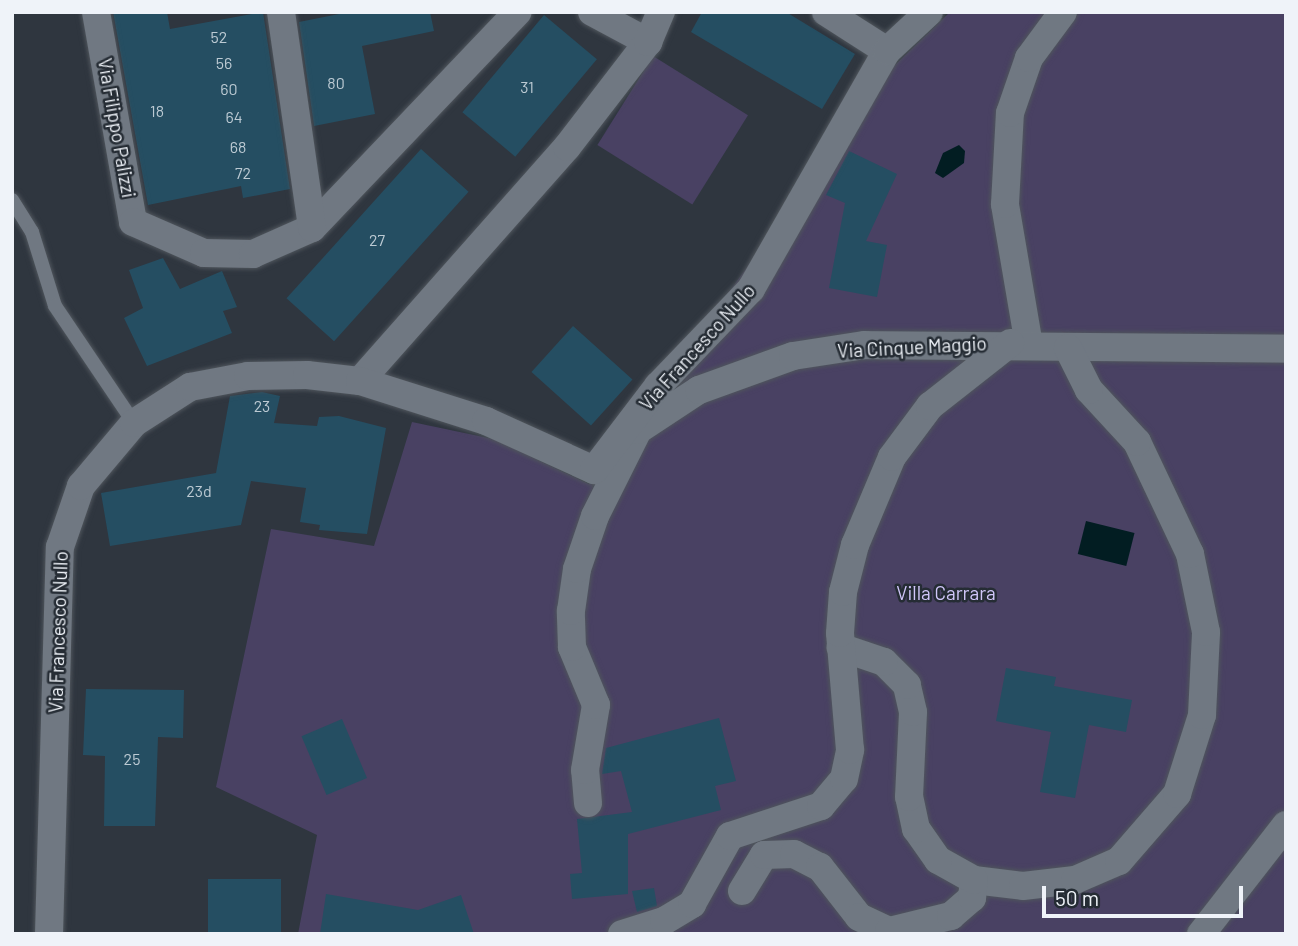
<!DOCTYPE html>
<style>
body{margin:0}
#map{position:relative;width:1298px;height:946px;overflow:hidden;background:#2f363f;font-family:Barlow,sans-serif}
div>[style]{position:absolute}
[style*='--x']{left:calc(var(--x)*1px);top:calc(var(--y)*1px);width:calc(var(--w)*1px);rotate:calc(var(--a)*1deg)}
.green>*{inset:0;background:#494163;transform-origin:0 0}
.water>*{inset:0;background:#021d22;transform-origin:0 0}
.building>*{inset:0;background:#254e62;transform-origin:0 0}
.roads{filter:drop-shadow(0 0 2px #4f555c) drop-shadow(0 0 2px #4f555c)}
.lane>*{height:14px;margin:-7px;padding:0 7px;transform-origin:7px;border-radius:7px;background:#707882}
.street>*{height:28px;margin:-14px;padding:0 14px;transform-origin:14px;border-radius:14px;background:#707882}
span{translate:-50% -50%;white-space:nowrap;text-align:center;line-height:1.15;-webkit-text-stroke:5px #252c34;paint-order:stroke}
.number-label{font-size:16px;color:#bccad3}
.number-label span{-webkit-text-stroke-width:0}
.street-label{font-size:19px;color:#eff3f9}
.park-label{font-size:19px;color:#d1c7fa}
.frame{position:absolute;inset:0;border:14px solid #eff3f9;pointer-events:none}
.scale{position:absolute;left:1042px;top:886px;width:201px;height:32px;box-sizing:border-box;border:4px solid #eff3f9;border-top:0;padding-left:9px;font-size:21px;line-height:24px;white-space:nowrap;color:#eff3f9;-webkit-text-stroke:5px #252c34;paint-order:stroke}
</style>
<div id="map">
<div class="green">
<div style="clip-path:polygon(950px 12px,1286px 12px,1286px 934px,298px 934px,317px 835px,216px 787px,271px 529px,374px 546px,412px 422px,493px 439px,589px 484px,893px 67px)"></div>
<div style="left:653px;top:56px;width:112px;height:105px;rotate:32deg"></div>
</div>
<div class="water">
<div style="clip-path:polygon(959px 145px,965px 151px,964px 163px,943px 178px,935px 173px,943px 153px)"></div>
<div style="left:1086px;top:521px;width:50px;height:34px;rotate:14deg"></div>
</div>
<div class="building">
<div style="clip-path:polygon(113px 12px,167px 12px,170px 29px,263px 12px,290px 189px,243px 198px,241px 186px,148px 205px)"></div>
<div style="clip-path:polygon(349px 12px,430px 12px,434px 31px,362px 46px,375px 114px,314px 126px,299px 22px)"></div>
<div style="clip-path:polygon(702px 12px,786px 12px,855px 54px,822px 109px,691px 32px)"></div>
<div style="left:544px;top:15px;width:69px;height:127px;rotate:40deg"></div>
<div style="left:421px;top:149px;width:64px;height:201px;rotate:42deg"></div>
<div style="clip-path:polygon(849px 151px,897px 174px,866px 241px,887px 245px,877px 297px,829px 288px,845px 203px,826px 195px)"></div>
<div style="clip-path:polygon(163px 258px,180px 289px,222px 271px,237px 307px,223px 311px,232px 333px,147px 366px,124px 318px,143px 308px,129px 270px)"></div>
<div style="left:573px;top:326px;width:80px;height:62px;rotate:42deg"></div>
<div style="clip-path:polygon(262px 392px,280px 396px,274px 423px,317px 426px,319px 417px,339px 416px,386px 428px,367px 534px,319px 530px,320px 525px,300px 522px,306px 488px,251px 481px,241px 525px,110px 546px,101px 493px,216px 473px,230px 396px)"></div>
<div style="clip-path:polygon(1006px 668px,1056px 677px,1054px 686px,1132px 700px,1126px 732px,1089px 725px,1075px 798px,1040px 792px,1051px 732px,996px 721px)"></div>
<div style="clip-path:polygon(86px 689px,184px 690px,183px 738px,158px 737px,155px 826px,104px 826px,105px 756px,83px 755px)"></div>
<div style="clip-path:polygon(719px 718px,736px 781px,715px 786px,721px 810px,628px 834px,628px 894px,572px 899px,570px 874px,582px 873px,577px 819px,632px 812px,621px 771px,602px 774px,606px 748px)"></div>
<div style="left:342px;top:719px;width:64px;height:44px;rotate:67deg"></div>
<div style="left:208px;top:879px;width:73px;height:55px"></div>
<div style="clip-path:polygon(654px 888px,657px 906px,637px 912px,632px 891px)"></div>
<div style="clip-path:polygon(326px 894px,418px 910px,461px 895px,474px 934px,320px 934px)"></div>
</div>
<div class="roads">
<div class="lane">
<div style="--x:12;--y:200;--w:38;--a:58"></div>
<div style="--x:32;--y:232;--w:77;--a:72.7"></div>
<div style="--x:55;--y:306;--w:141;--a:56"></div>
</div>
<div class="street">
<div style="--x:96;--y:12;--w:213;--a:80"></div>
<div style="--x:133;--y:222;--w:77;--a:23.6"></div>
<div style="--x:204;--y:253;--w:49;--a:1.2"></div>
<div style="--x:253;--y:254;--w:64;--a:-23.8"></div>
<div style="--x:312;--y:228;--w:298;--a:-46.4"></div>
<div style="--x:281;--y:12;--w:218;--a:81.8"></div>
<div style="--x:592;--y:12;--w:64;--a:28.2"></div>
<div style="--x:826;--y:12;--w:72;--a:32.6"></div>
<div style="--x:1029;--y:345;--w:143;--a:-99.7"></div>
<div style="--x:1005;--y:204;--w:91;--a:-86.9"></div>
<div style="--x:1010;--y:113;--w:58;--a:-70.9"></div>
<div style="--x:1029;--y:58;--w:57;--a:-53.5"></div>
<div style="--x:360;--y:381;--w:312;--a:-48.5"></div>
<div style="--x:567;--y:147;--w:133;--a:-52.4"></div>
<div style="--x:648;--y:42;--w:33;--a:-67"></div>
<div style="--x:588;--y:803;--w:33;--a:-95"></div>
<div style="--x:585;--y:770;--w:66;--a:-80.4"></div>
<div style="--x:596;--y:705;--w:63;--a:-112.5"></div>
<div style="--x:572;--y:647;--w:36;--a:-92"></div>
<div style="--x:571;--y:611;--w:42;--a:-81.9"></div>
<div style="--x:577;--y:569;--w:56;--a:-71.2"></div>
<div style="--x:595;--y:516;--w:96;--a:-63.4"></div>
<div style="--x:638;--y:430;--w:73;--a:-33.3"></div>
<div style="--x:699;--y:390;--w:100;--a:-19.9"></div>
<div style="--x:793;--y:356;--w:73;--a:-8.7"></div>
<div style="--x:865;--y:345;--w:421;--a:0.5"></div>
<div style="--x:974;--y:880;--w:49;--a:7"></div>
<div style="--x:1023;--y:886;--w:52;--a:-6.6"></div>
<div style="--x:1075;--y:880;--w:48;--a:-23.4"></div>
<div style="--x:1119;--y:861;--w:89;--a:-49.1"></div>
<div style="--x:1177;--y:794;--w:83;--a:-72.4"></div>
<div style="--x:1202;--y:715;--w:83;--a:-87.2"></div>
<div style="--x:1206;--y:632;--w:80;--a:-101.6"></div>
<div style="--x:1190;--y:554;--w:124;--a:-115.3"></div>
<div style="--x:1137;--y:442;--w:71;--a:-132.7"></div>
<div style="--x:1089;--y:390;--w:47;--a:-116.6"></div>
<div style="--x:742;--y:891;--w:42;--a:-58.6"></div>
<div style="--x:764;--y:855;--w:30;--a:-2"></div>
<div style="--x:794;--y:854;--w:29;--a:27"></div>
<div style="--x:820;--y:867;--w:63;--a:52"></div>
<div style="--x:859;--y:917;--w:33;--a:25"></div>
<div style="--x:889;--y:931;--w:64;--a:-13.6"></div>
<div style="--x:951;--y:916;--w:28;--a:-41"></div>
<div style="--x:972;--y:898;--w:18;--a:-84"></div>
<div style="--x:974;--y:880;--w:41;--a:-150.9"></div>
<div style="--x:938;--y:860;--w:38;--a:-125"></div>
<div style="--x:916;--y:829;--w:33;--a:-102"></div>
<div style="--x:909;--y:797;--w:85;--a:-87.3"></div>
<div style="--x:913;--y:712;--w:28;--a:-103"></div>
<div style="--x:907;--y:685;--w:33;--a:-135"></div>
<div style="--x:884;--y:662;--w:46;--a:-161.2"></div>
<div style="--x:49;--y:934;--w:387;--a:-88.4"></div>
<div style="--x:60;--y:547;--w:65;--a:-71"></div>
<div style="--x:81;--y:486;--w:82;--a:-49.9"></div>
<div style="--x:134;--y:423;--w:67;--a:-32.7"></div>
<div style="--x:190;--y:387;--w:59;--a:-10.7"></div>
<div style="--x:248;--y:376;--w:59;--a:-1"></div>
<div style="--x:307;--y:375;--w:53;--a:6.5"></div>
<div style="--x:360;--y:381;--w:132;--a:17.6"></div>
<div style="--x:486;--y:421;--w:119;--a:24.4"></div>
<div style="--x:594;--y:470;--w:106;--a:-52.7"></div>
<div style="--x:658;--y:386;--w:134;--a:-46.2"></div>
<div style="--x:751;--y:289;--w:274;--a:-60.3"></div>
<div style="--x:887;--y:51;--w:57;--a:-42.9"></div>
<div style="--x:622;--y:934;--w:44;--a:-17.2"></div>
<div style="--x:664;--y:921;--w:33;--a:-31"></div>
<div style="--x:692;--y:904;--w:78;--a:-60.8"></div>
<div style="--x:730;--y:836;--w:96;--a:-18.2"></div>
<div style="--x:821;--y:806;--w:35;--a:-50"></div>
<div style="--x:844;--y:779;--w:30;--a:-78"></div>
<div style="--x:850;--y:750;--w:117;--a:-94.9"></div>
<div style="--x:840;--y:633;--w:41;--a:-85.8"></div>
<div style="--x:843;--y:592;--w:49;--a:-75.7"></div>
<div style="--x:855;--y:545;--w:95;--a:-67.2"></div>
<div style="--x:892;--y:457;--w:64;--a:-53.3"></div>
<div style="--x:930;--y:406;--w:102;--a:-38.2"></div>
<div style="--x:1201;--y:934;--w:138;--a:-52.1"></div>
</div>
</div>
<div class="number-label">
<span style="left:219px;top:37px">52</span>
<span style="left:224px;top:63px">56</span>
<span style="left:336px;top:83px">80</span>
<span style="left:527px;top:87px">31</span>
<span style="left:229px;top:89px">60</span>
<span style="left:157px;top:111px">18</span>
<span style="left:234px;top:117px">64</span>
<span style="left:238px;top:147px">68</span>
<span style="left:243px;top:173px">72</span>
<span style="left:377px;top:240px">27</span>
<span style="left:262px;top:406px">23</span>
<span style="left:199px;top:491px">23d</span>
<span style="left:132px;top:759px">25</span>
</div>
<div class="street-label">
<span style="left:117px;top:128px;rotate:80deg">Via Filippo Palizzi</span>
<span style="left:697px;top:347px;rotate:-48deg">Via Francesco Nullo</span>
<span style="left:912px;top:347px;rotate:-3deg">Via Cinque Maggio</span>
<span style="left:58px;top:632px;rotate:-88deg">Via Francesco Nullo</span>
</div>
<div class="park-label">
<span style="left:946px;top:593px">Villa Carrara</span>
</div>
<div class="frame"></div>
<div class="scale">50 m</div>
</div>
